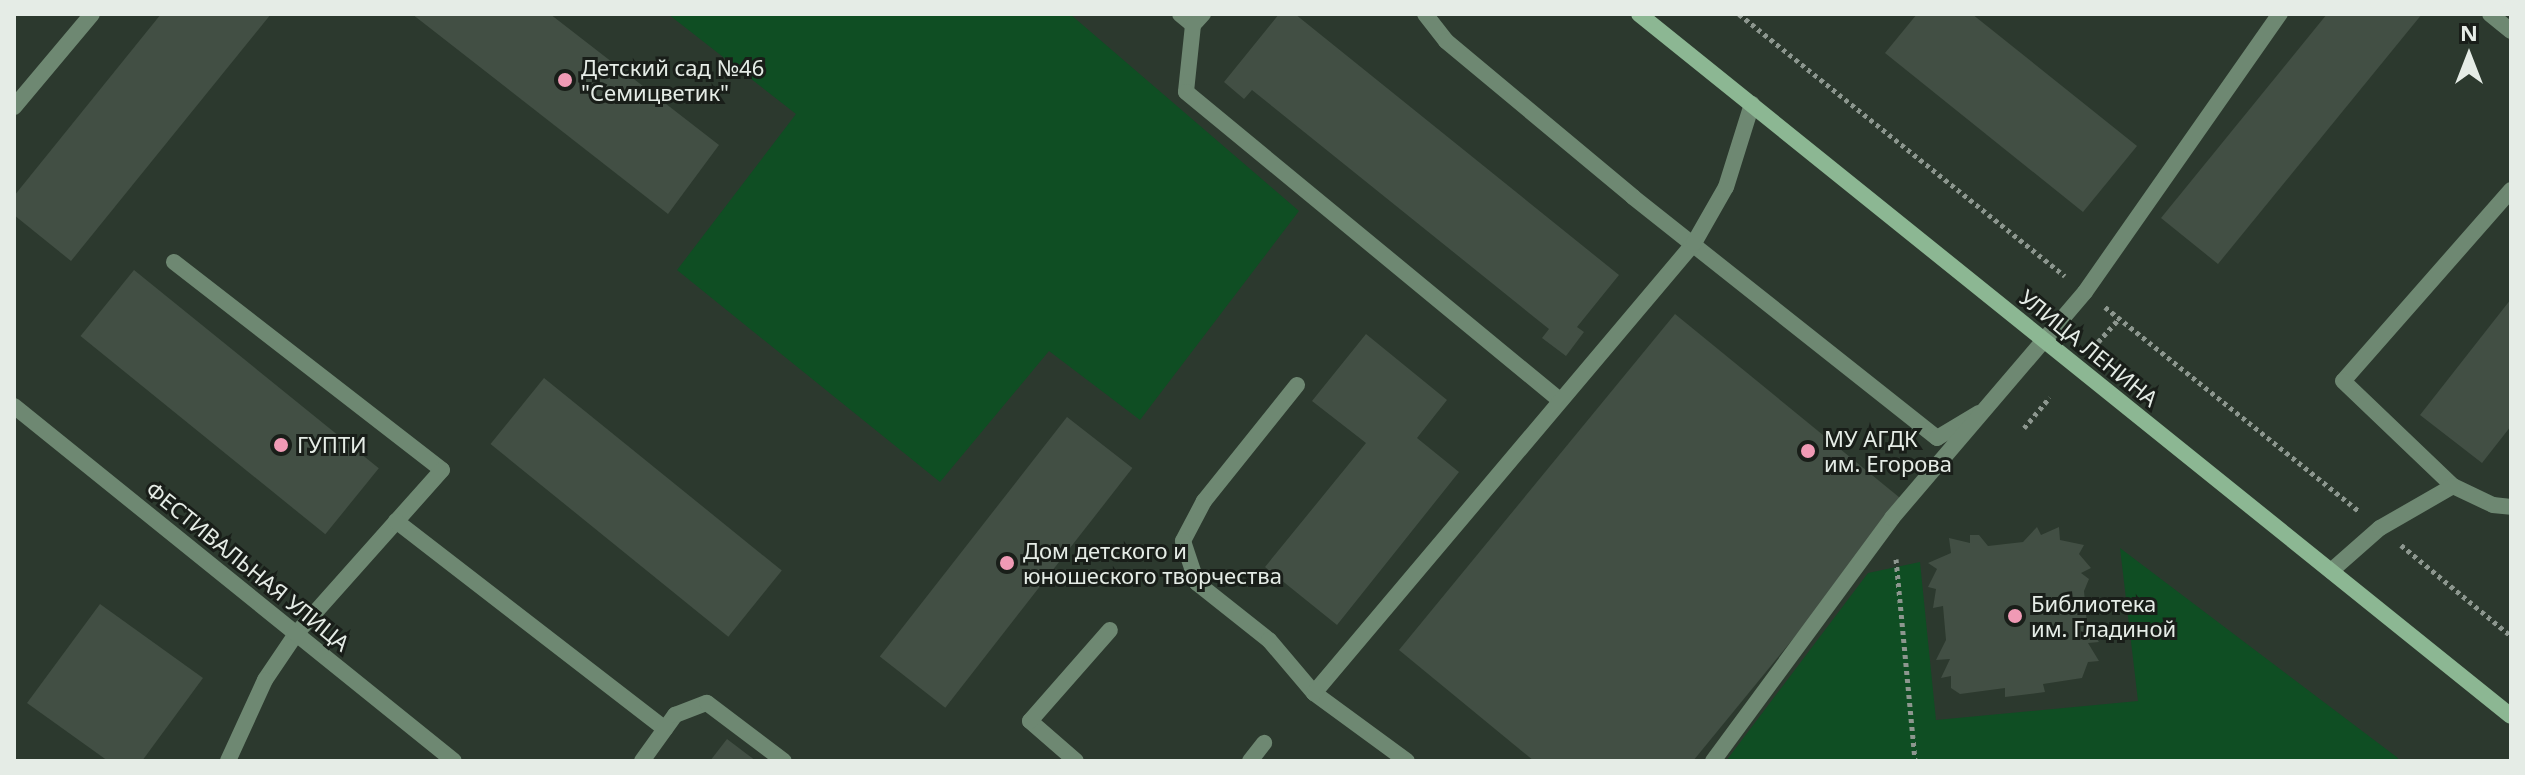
<!DOCTYPE html>
<meta charset="utf-8">
<style>
body{margin:0}
#map{position:relative;width:2525px;height:775px;overflow:hidden;background:#2c392e;font-family:"Noto Sans",sans-serif}
div>[style]{position:absolute}
[style*='--x']{left:calc(var(--x)*1px);top:calc(var(--y)*1px);width:calc(var(--w)*1px);rotate:calc(var(--a)*1deg)}
.green>*{inset:0;background:#0f4e23}
.building>*{inset:0;background:#424f44;transform-origin:0 0}
.path>*{height:5px;margin-top:-2.5px;transform-origin:0;background:repeating-linear-gradient(90deg,#8d978f 0 4px,transparent 0 8px)}
.lane>*{height:16px;margin:-8px;padding:0 8px;transform-origin:8px;border-radius:8px;background:#6e8872}
.street>*{height:16px;margin:-8px;padding:0 8px;transform-origin:8px;border-radius:8px;background:#6e8872}
.secondary>*{height:16px;margin:-8px;padding:0 8px;transform-origin:8px;border-radius:8px;background:#8cb793}
.dots>*{width:22px;height:22px;translate:-50% -50%;box-sizing:border-box;border:4px solid #191e19;border-radius:50%}
span{translate:-50% -50%;white-space:nowrap;text-align:center;line-height:1.15;-webkit-text-stroke:6px #191e19;paint-order:stroke}
.poi-label{font-size:22px;color:#e5ece6}
.left{translate:0 -50%;text-align:left}
.street-label{font-size:22px;color:#e5ece6}
.frame{position:absolute;inset:0;border:16px solid #e5ece6;pointer-events:none}
.north{position:absolute;left:2429px;top:16px;width:80px;height:80px;-webkit-text-stroke:6px #191e19;paint-order:stroke;rotate:0deg;font-size:22px;font-weight:700;line-height:32px;text-align:center;color:#e5ece6}
.north::after{content:'';display:block;margin:auto;width:28px;height:36px;background:#e5ece6;clip-path:polygon(50% 0,100% 100%,50% 72%,0 100%)}
</style>
<div id="map">
<div class="green">
<div style="clip-path:polygon(668px 14px,1070px 14px,1299px 211px,1140px 420px,1049px 351px,940px 482px,677px 270px,796px 114px)"></div>
<div style="clip-path:polygon(2120px 548px,2398px 758px,2396px 761px,1726px 761px,1868px 573px,1920px 562px,1936px 720px,2138px 701px)"></div>
</div>
<div class="building">
<div style="clip-path:polygon(161px 14px,271px 14px,71px 261px,14px 215px,14px 196px)"></div>
<div style="clip-path:polygon(412px 14px,550px 14px,719px 145px,668px 214px)"></div>
<div style="clip-path:polygon(1279px 14px,1295px 14px,1619px 275px,1577px 327px,1584px 332px,1566px 356px,1542px 338px,1549px 329px,1252px 90px,1244px 99px,1224px 82px)"></div>
<div style="clip-path:polygon(1917px 14px,1972px 14px,2137px 146px,2083px 212px,1885px 53px)"></div>
<div style="clip-path:polygon(2327px 14px,2422px 14px,2218px 264px,2161px 218px)"></div>
<div style="left:134px;top:270px;width:315px;height:85px;rotate:39deg"></div>
<div style="clip-path:polygon(2511px 299px,2511px 426px,2482px 463px,2420px 415px)"></div>
<div style="clip-path:polygon(1675px 314px,1905px 502px,1693px 761px,1534px 761px,1399px 650px)"></div>
<div style="clip-path:polygon(1366px 334px,1447px 400px,1417px 438px,1459px 472px,1337px 625px,1265px 567px,1366px 443px,1312px 401px)"></div>
<div style="left:544px;top:378px;width:306px;height:85px;rotate:39deg"></div>
<div style="left:1067px;top:417px;width:83px;height:304px;rotate:38deg"></div>
<div style="clip-path:polygon(2037px 527px,2041px 535px,2059px 527px,2060px 540px,2084px 545px,2079px 554px,2091px 568px,2081px 573px,2089px 579px,2084px 591px,2087px 624px,2099px 642px,2088px 643px,2099px 661px,2088px 662px,2082px 678px,2043px 684px,2045px 692px,2005px 697px,2005px 688px,1960px 694px,1951px 688px,1951px 676px,1941px 678px,1950px 659px,1936px 660px,1946px 640px,1943px 606px,1933px 608px,1936px 589px,1928px 587px,1937px 569px,1928px 563px,1951px 553px,1949px 538px,1970px 543px,1970px 535px,1979px 535px,1988px 546px,2023px 542px)"></div>
<div style="clip-path:polygon(100px 604px,203px 678px,142px 761px,108px 761px,27px 703px)"></div>
<div style="clip-path:polygon(727px 739px,756px 761px,710px 761px)"></div>
</div>
<div class="path">
<div style="--x:1739;--y:14;--w:418;--a:38.8"></div>
<div style="--x:2105;--y:307;--w:326;--a:38.8"></div>
<div style="--x:2098;--y:342;--w:31;--a:-48"></div>
<div style="--x:2024;--y:428;--w:40;--a:-50"></div>
<div style="--x:2401;--y:545;--w:143;--a:39.6"></div>
<div style="--x:1896;--y:559;--w:203;--a:84.6"></div>
</div>
<div class="lane">
<div style="--x:1180;--y:14;--w:17;--a:40"></div>
<div style="--x:1193;--y:25;--w:15;--a:-48"></div>
<div style="--x:1425;--y:14;--w:34;--a:52"></div>
<div style="--x:1446;--y:41;--w:244;--a:39.8"></div>
<div style="--x:1633;--y:197;--w:388;--a:38.4"></div>
<div style="--x:1937;--y:438;--w:49;--a:-30.8"></div>
<div style="--x:2490;--y:14;--w:27;--a:39"></div>
<div style="--x:1193;--y:25;--w:67;--a:96"></div>
<div style="--x:1186;--y:92;--w:483;--a:39.5"></div>
<div style="--x:14;--y:107;--w:121;--a:-50"></div>
<div style="--x:2511;--y:190;--w:254;--a:131.3"></div>
<div style="--x:2343;--y:381;--w:152;--a:43.7"></div>
<div style="--x:2453;--y:486;--w:44;--a:25.4"></div>
<div style="--x:2493;--y:505;--w:18;--a:6"></div>
<div style="--x:174;--y:262;--w:339;--a:37.8"></div>
<div style="--x:442;--y:470;--w:220;--a:131.7"></div>
<div style="--x:296;--y:634;--w:55;--a:124"></div>
<div style="--x:265;--y:680;--w:89;--a:114.6"></div>
<div style="--x:1297;--y:385;--w:149;--a:128.7"></div>
<div style="--x:1204;--y:501;--w:45;--a:117.7"></div>
<div style="--x:1183;--y:541;--w:44;--a:71.6"></div>
<div style="--x:1197;--y:583;--w:92;--a:38.4"></div>
<div style="--x:1269;--y:640;--w:70;--a:49.7"></div>
<div style="--x:1314;--y:693;--w:115;--a:36.2"></div>
<div style="--x:396;--y:521;--w:340;--a:37.7"></div>
<div style="--x:2331;--y:571;--w:65;--a:-41.3"></div>
<div style="--x:2380;--y:528;--w:84;--a:-29.9"></div>
<div style="--x:1314;--y:693;--w:589;--a:-49.82"></div>
<div style="--x:1694;--y:243;--w:64;--a:-60.3"></div>
<div style="--x:1726;--y:187;--w:87;--a:-72.6"></div>
<div style="--x:642;--y:761;--w:57;--a:-54.3"></div>
<div style="--x:675;--y:715;--w:34;--a:-21"></div>
<div style="--x:707;--y:703;--w:96;--a:37"></div>
<div style="--x:1076;--y:761;--w:61;--a:-139"></div>
<div style="--x:1030;--y:721;--w:121;--a:-48.7"></div>
<div style="--x:1250;--y:761;--w:23;--a:-52"></div>
<div style="--x:1713;--y:761;--w:302;--a:-53.6"></div>
<div style="--x:1892;--y:518;--w:297;--a:-49.5"></div>
<div style="--x:2085;--y:292;--w:340;--a:-55"></div>
</div>
<div class="street">
<div style="--x:14;--y:406;--w:565;--a:38.9"></div>
</div>
<div class="secondary">
<div style="--x:1639;--y:14;--w:1119;--a:38.84"></div>
</div>
<div class="dots">
<div style="left:565px;top:80px;background:#f09ab5"></div>
<div style="left:281px;top:445px;background:#f09ab5"></div>
<div style="left:1808px;top:451px;background:#f09ab5"></div>
<div style="left:1007px;top:563px;background:#f09ab5"></div>
<div style="left:2015px;top:616px;background:#f09ab5"></div>
</div>
<div class="poi-label">
<span class="left" style="left:581px;top:80px">Детский сад №46<br>"Семицветик"</span>
<span class="left" style="left:1824px;top:451px">МУ АГДК<br>им. Егорова</span>
<span class="left" style="left:297px;top:445px">ГУПТИ</span>
<span class="left" style="left:1023px;top:563px">Дом детского и<br>юношеского творчества</span>
<span class="left" style="left:2031px;top:616px">Библиотека<br>им. Гладиной</span>
</div>
<div class="street-label">
<span style="left:2089px;top:348px;rotate:39deg">УЛИЦА ЛЕНИНА</span>
<span style="left:248px;top:566px;rotate:39deg">ФЕСТИВАЛЬНАЯ УЛИЦА</span>
</div>
<div class="frame"></div>
<div class="north">N</div>
</div>
